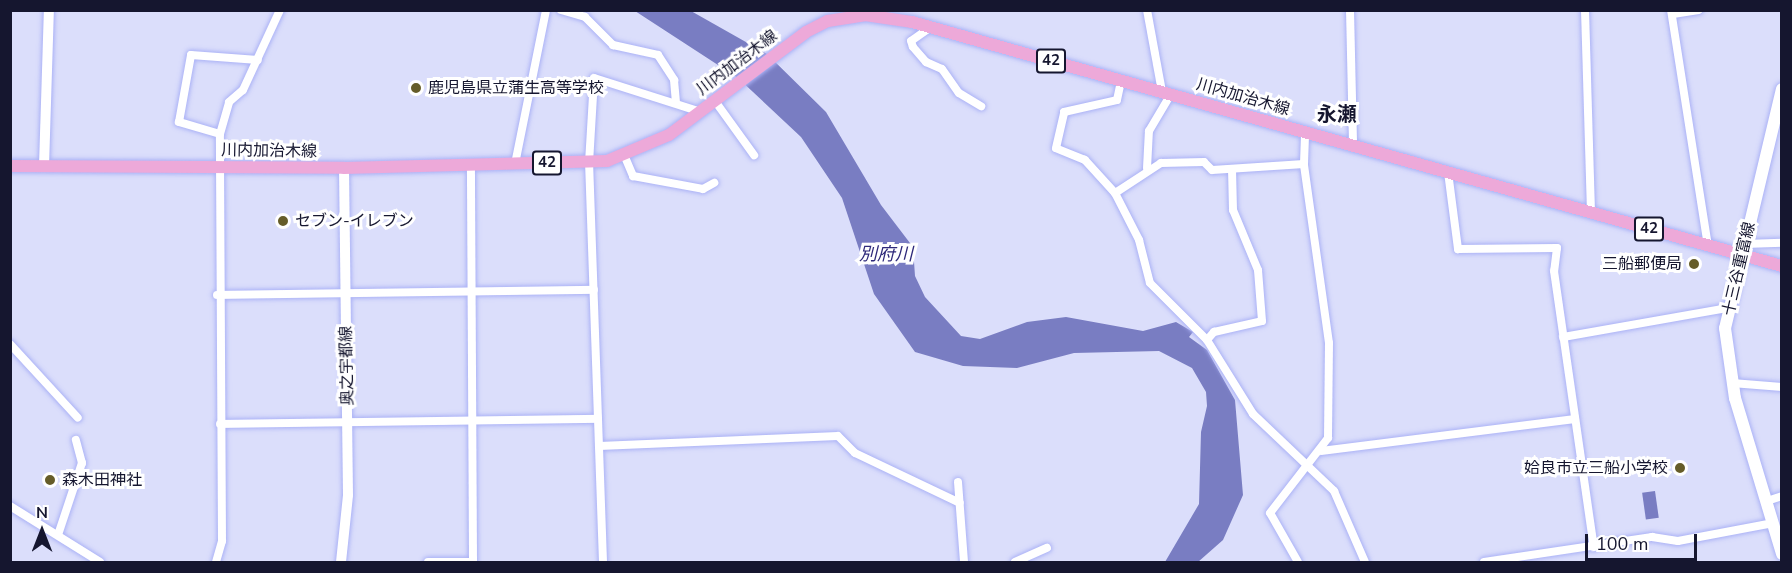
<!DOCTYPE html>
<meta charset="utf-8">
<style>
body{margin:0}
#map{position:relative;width:1792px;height:573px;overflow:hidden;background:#dbdefb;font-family:"Nunito Sans","Noto Sans JP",sans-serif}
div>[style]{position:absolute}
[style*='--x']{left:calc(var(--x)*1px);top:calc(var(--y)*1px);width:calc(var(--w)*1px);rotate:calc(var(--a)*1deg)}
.water>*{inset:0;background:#797dc2;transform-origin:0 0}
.roads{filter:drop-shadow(0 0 2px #abb2f6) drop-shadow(0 0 2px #abb2f6)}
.minor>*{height:8px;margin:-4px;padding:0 4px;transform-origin:4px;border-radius:4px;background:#fff}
.tertiary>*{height:10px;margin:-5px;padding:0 5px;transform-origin:5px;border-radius:5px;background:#fff}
.secondary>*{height:12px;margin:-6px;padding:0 6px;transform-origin:6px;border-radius:6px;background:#fff}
.primary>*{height:12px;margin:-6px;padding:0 6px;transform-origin:6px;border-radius:6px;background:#eda9d9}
.dots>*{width:16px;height:16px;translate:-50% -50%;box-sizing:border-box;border:3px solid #fff;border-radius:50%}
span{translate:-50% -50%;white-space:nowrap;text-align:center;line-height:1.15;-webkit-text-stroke:6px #fff;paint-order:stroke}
.shield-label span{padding:2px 4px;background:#fff;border:2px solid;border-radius:4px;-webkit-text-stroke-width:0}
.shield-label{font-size:15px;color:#15162f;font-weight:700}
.street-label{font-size:16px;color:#15162f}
.poi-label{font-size:16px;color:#15162f}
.left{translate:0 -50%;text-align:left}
.right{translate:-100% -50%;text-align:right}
.water-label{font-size:18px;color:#2e297a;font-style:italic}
.quarter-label{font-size:20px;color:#15162f;font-weight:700}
.frame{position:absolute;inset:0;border:12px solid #15162f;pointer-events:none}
.north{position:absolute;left:12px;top:501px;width:60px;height:60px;-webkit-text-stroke:4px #fff;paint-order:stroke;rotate:0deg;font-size:16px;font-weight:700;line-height:24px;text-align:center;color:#15162f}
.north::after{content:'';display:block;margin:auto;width:21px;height:27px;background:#15162f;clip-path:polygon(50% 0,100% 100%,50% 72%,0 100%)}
.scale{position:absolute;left:1585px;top:534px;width:112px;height:27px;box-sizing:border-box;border:3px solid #15162f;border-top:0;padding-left:8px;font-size:18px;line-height:21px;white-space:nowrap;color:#15162f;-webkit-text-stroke:4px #fff;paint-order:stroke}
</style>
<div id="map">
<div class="water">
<div style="clip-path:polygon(635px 11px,691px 11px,767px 54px,826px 112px,881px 205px,913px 247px,915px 276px,925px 297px,961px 336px,980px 339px,1027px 322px,1066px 317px,1143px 331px,1176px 322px,1193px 332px,1189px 337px,1207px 350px,1235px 400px,1243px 495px,1223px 540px,1198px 562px,1165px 562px,1199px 504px,1201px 432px,1207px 406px,1206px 392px,1192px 368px,1159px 351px,1074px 353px,1017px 368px,963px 366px,915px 352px,874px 294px,842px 198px,801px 137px,738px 78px)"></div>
<div style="left:1655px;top:491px;width:27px;height:13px;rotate:82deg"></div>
</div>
<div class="roads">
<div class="minor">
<div style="--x:561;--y:10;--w:25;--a:16"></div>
<div style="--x:585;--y:17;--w:40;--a:45"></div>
<div style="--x:613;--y:45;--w:46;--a:12.5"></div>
<div style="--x:658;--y:55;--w:30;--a:57"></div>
<div style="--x:674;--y:80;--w:21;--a:85"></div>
<div style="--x:1147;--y:10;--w:83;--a:79.6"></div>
<div style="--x:1350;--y:10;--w:135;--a:88.7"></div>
<div style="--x:1585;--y:10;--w:202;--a:88.3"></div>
<div style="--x:1671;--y:10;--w:239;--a:81.1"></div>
<div style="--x:1673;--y:14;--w:26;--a:-9"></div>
<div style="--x:931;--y:27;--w:24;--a:145"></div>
<div style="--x:911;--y:41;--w:6;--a:72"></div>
<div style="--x:913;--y:47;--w:20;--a:49"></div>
<div style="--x:926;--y:62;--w:17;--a:24"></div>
<div style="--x:942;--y:69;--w:29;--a:55"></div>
<div style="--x:959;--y:93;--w:26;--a:31"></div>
<div style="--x:715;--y:101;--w:67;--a:54.2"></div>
<div style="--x:220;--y:134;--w:43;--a:-163.7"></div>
<div style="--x:179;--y:122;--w:68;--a:-79.8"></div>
<div style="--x:191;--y:55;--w:67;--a:4.3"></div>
<div style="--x:625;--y:157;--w:21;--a:67"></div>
<div style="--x:633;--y:176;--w:71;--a:10.5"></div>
<div style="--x:703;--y:189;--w:13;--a:-29"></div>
<div style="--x:515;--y:164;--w:157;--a:-78.6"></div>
<div style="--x:1304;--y:164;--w:92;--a:176.3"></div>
<div style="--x:1212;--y:170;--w:11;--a:-135"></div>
<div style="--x:1204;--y:162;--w:43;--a:178.7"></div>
<div style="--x:1161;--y:163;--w:55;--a:146.9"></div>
<div style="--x:1115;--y:193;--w:53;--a:62.9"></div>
<div style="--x:1139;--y:240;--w:44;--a:75.7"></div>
<div style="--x:1150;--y:283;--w:81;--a:45"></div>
<div style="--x:1207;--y:340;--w:87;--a:58.1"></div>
<div style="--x:1253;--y:414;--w:112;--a:43.5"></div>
<div style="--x:1334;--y:491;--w:77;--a:66.4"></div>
<div style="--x:1147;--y:168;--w:37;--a:-87"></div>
<div style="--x:1149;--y:131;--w:43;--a:-59.3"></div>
<div style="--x:1448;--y:172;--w:78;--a:82.6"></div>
<div style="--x:1458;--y:249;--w:99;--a:-0.6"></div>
<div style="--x:1557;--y:248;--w:23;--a:97"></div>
<div style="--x:1554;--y:271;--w:279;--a:81.8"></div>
<div style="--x:1115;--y:193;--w:45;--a:-132.3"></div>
<div style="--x:1085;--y:160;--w:31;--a:-158"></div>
<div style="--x:1056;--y:148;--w:37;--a:-77"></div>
<div style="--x:1064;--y:112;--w:54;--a:-12.8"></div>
<div style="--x:1117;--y:100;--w:19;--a:-78"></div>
<div style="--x:1744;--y:244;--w:38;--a:-2"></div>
<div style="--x:217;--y:295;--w:377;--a:-0.8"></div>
<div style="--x:1563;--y:337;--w:168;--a:-10"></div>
<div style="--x:1207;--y:340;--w:11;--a:-49"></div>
<div style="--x:1214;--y:332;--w:49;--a:-12.9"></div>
<div style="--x:1262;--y:321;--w:51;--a:-94.5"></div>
<div style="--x:1258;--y:270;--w:65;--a:-112.6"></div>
<div style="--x:1233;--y:210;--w:40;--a:-91.4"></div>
<div style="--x:10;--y:344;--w:100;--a:47.4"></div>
<div style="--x:1732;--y:383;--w:50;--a:4.6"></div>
<div style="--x:220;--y:424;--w:378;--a:-0.8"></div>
<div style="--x:599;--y:446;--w:239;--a:-2.4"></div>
<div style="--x:838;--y:436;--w:24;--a:45"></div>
<div style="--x:855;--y:453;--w:116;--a:25.5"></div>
<div style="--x:1321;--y:451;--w:256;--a:-7.2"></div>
<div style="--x:958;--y:482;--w:80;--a:85.7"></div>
<div style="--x:1767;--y:501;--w:16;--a:-18"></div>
<div style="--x:10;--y:506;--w:106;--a:31.9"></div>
<div style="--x:58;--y:535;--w:76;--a:-71.6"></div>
<div style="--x:82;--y:463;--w:24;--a:-105"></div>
<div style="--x:216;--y:562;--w:22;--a:-74"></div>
<div style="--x:222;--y:541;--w:407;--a:-90.3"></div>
<div style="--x:220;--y:134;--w:33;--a:-74"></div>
<div style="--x:229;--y:102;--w:18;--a:-41"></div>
<div style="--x:243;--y:90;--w:88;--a:-65.2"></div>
<div style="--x:428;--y:562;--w:45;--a:0"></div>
<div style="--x:473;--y:562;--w:398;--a:-90.3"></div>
<div style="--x:603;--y:562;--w:399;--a:-92"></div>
<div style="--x:589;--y:163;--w:85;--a:-86.6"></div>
<div style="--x:594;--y:78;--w:112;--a:17.6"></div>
<div style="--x:1015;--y:562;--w:35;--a:-24"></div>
<div style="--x:1298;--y:562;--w:56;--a:-119.7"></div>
<div style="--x:1270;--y:513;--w:95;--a:-52.3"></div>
<div style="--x:1328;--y:438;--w:95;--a:-89.4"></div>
<div style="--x:1329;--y:343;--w:181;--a:-98"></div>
<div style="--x:1304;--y:164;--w:32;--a:-88"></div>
<div style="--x:1484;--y:562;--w:170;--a:-8.5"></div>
<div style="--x:1652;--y:537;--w:26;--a:9"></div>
<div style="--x:1678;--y:541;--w:97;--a:-10.7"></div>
</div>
<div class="tertiary">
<div style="--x:44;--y:166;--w:156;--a:-88.2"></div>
<div style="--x:341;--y:562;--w:67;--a:-84"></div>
<div style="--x:348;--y:495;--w:327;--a:-90.7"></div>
</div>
<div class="secondary">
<div style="--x:1782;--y:89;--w:246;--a:103.4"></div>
<div style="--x:1725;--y:328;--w:71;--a:81.9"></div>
<div style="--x:1735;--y:398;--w:163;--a:73.2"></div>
</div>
<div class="primary">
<div style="--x:10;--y:166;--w:334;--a:0.3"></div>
<div style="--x:344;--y:168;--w:263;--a:-1.5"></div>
<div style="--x:607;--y:161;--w:67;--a:-22.8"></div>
<div style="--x:669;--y:135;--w:171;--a:-36.9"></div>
<div style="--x:806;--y:32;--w:25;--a:-27"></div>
<div style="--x:828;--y:21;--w:37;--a:-9"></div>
<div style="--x:865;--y:15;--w:48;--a:8.5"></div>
<div style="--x:912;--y:22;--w:904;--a:15.67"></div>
</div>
</div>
<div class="dots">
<div style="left:416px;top:88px;background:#655c29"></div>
<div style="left:283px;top:221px;background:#655c29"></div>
<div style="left:1694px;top:264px;background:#655c29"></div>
<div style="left:1680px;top:468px;background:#655c29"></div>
<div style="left:50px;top:480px;background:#655c29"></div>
</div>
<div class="shield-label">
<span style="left:1051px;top:61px">42</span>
<span style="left:547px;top:163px">42</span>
<span style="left:1649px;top:229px">42</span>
</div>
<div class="street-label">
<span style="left:737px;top:63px;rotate:-37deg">川内加治木線</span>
<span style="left:1243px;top:97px;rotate:16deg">川内加治木線</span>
<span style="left:269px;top:151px;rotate:1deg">川内加治木線</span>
<span style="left:1739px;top:269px;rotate:-77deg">十三谷重富線</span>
<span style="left:347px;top:366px;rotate:-91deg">奥之宇都線</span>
</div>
<div class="poi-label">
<span class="left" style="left:428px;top:88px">鹿児島県立蒲生高等学校</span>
<span class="left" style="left:295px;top:221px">セブン-イレブン</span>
<span class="right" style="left:1682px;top:264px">三船郵便局</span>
<span class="right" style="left:1668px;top:468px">姶良市立三船小学校</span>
<span class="left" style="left:62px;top:480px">森木田神社</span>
</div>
<div class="water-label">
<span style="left:886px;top:254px">別府川</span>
</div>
<div class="quarter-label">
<span style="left:1337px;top:114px">永瀬</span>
</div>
<div class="frame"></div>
<div class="north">N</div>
<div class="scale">100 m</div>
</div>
